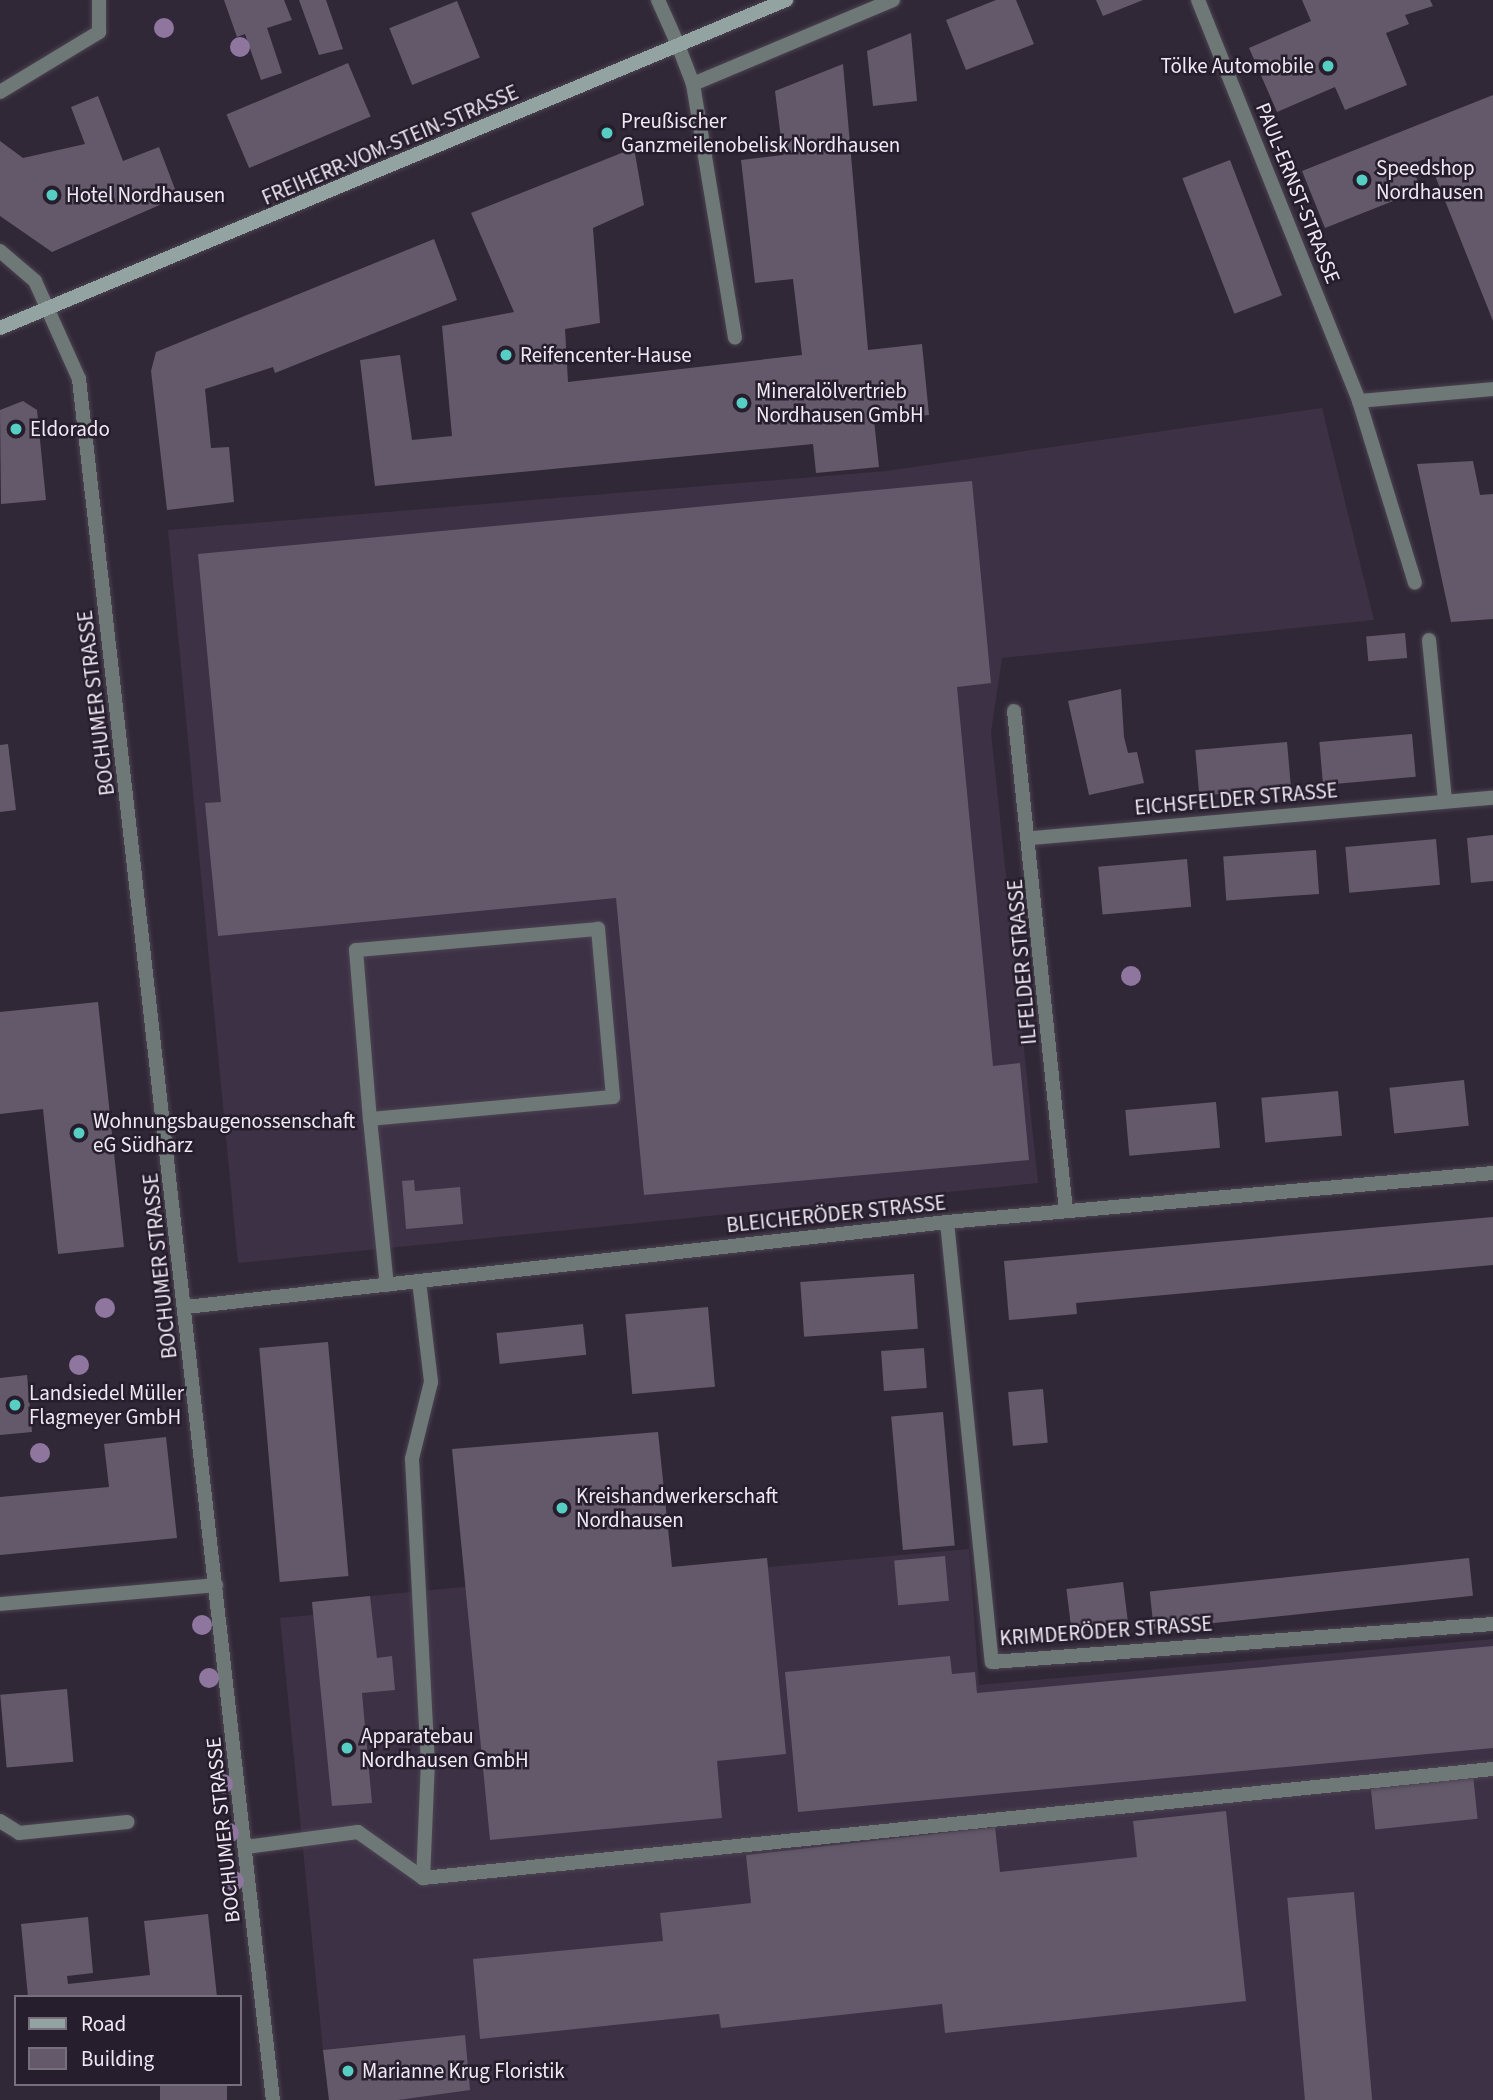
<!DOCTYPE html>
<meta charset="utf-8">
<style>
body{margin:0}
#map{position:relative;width:1493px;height:2100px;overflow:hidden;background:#312837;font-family:"Source Sans 3",sans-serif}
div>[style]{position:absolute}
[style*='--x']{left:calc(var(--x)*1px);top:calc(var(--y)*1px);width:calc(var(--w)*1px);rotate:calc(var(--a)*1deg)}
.built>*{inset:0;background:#3d3146}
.building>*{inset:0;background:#63596a;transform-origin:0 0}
.roads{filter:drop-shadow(0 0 2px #4c4351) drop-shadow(0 0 2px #4c4351)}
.lane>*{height:14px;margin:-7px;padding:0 7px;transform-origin:7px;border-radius:7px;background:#6d7877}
.street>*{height:14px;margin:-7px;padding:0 7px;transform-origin:7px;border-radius:7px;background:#6d7877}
.secondary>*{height:14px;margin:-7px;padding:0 7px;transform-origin:7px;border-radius:7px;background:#92a3a1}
.trees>*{width:20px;height:20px;margin:-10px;border-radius:50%;background:#8e769f}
.dots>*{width:19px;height:19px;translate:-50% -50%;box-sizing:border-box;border:4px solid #271e2d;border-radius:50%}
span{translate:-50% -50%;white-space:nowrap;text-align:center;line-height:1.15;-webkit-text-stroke:5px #271e2d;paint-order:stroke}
.poi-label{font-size:21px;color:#efe9f3}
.right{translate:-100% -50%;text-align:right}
.left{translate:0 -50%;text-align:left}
.street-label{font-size:21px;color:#efe9f3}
.legend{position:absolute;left:14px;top:1995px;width:228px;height:91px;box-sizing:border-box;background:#271e2d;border:2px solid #776f7c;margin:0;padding:9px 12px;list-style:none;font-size:21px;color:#efe9f3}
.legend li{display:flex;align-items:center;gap:14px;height:35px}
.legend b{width:35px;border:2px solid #776f7c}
</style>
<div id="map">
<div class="built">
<div style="clip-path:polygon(1322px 408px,1374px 620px,1002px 658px,991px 732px,1038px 1183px,238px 1263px,168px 530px,886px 471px)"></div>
<div style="clip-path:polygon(969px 1549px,979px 1685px,1493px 1639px,1493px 2100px,398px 2100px,391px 2042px,323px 2050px,280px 1618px,313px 1615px,312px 1602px,370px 1596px,767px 1558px,768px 1567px)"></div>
</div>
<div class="building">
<div style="clip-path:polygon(224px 0,284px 0,292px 20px,267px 28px,282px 73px,261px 80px,245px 34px,237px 37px)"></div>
<div style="clip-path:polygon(299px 0,326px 0,343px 49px,319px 55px)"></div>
<div style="clip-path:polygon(996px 0,1016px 0,1034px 44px,966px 70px,946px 20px)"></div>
<div style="clip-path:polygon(1096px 0,1143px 0,1103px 16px)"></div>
<div style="clip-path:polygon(1302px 0,1430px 0,1433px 6px,1405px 15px,1409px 24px,1386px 33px,1407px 85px,1345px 110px,1335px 87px,1277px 112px,1249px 48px,1311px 21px)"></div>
<div style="left:457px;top:1px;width:61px;height:73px;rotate:68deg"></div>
<div style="clip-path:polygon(911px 33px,917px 101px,873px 106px,867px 51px)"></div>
<div style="left:348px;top:63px;width:58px;height:132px;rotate:67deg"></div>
<div style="clip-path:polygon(843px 64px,868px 350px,922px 344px,929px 415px,874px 420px,879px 467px,816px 473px,813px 444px,375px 486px,360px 360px,400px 355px,412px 440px,452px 436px,442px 326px,514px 312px,471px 213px,634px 148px,644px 205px,593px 228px,600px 323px,565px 329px,568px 382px,802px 355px,793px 279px,755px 283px,741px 160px,783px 155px,775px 91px)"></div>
<div style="clip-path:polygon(1493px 95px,1493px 321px,1428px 158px,1411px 164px,1421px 190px,1325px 228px,1302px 171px)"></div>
<div style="clip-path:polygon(98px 96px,123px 161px,159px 147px,178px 197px,52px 252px,0 216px,0 141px,23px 158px,85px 144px,71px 107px)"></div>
<div style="left:1230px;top:160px;width:145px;height:51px;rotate:69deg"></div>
<div style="clip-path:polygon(434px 239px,457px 300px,275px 373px,273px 367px,205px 389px,211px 448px,229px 447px,234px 502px,167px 510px,151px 371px,156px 352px)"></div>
<div style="clip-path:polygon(23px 401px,37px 410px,46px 500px,1px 504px,0 410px)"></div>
<div style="clip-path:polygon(1473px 461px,1480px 495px,1493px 494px,1493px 619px,1451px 622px,1417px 464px)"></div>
<div style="clip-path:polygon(972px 481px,991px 683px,957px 687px,993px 1066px,1020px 1063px,1029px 1160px,644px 1195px,616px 898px,218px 936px,205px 803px,221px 802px,198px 554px)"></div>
<div style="left:1405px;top:633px;width:25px;height:39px;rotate:85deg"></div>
<div style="clip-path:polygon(1121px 689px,1124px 737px,1128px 753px,1137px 752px,1144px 783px,1089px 795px,1068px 701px)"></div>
<div style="left:1412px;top:734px;width:43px;height:93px;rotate:85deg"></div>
<div style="left:1287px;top:742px;width:46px;height:92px;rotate:85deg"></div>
<div style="clip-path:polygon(8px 744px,16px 810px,0 812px,0 745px)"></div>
<div style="clip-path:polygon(1493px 835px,1493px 881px,1471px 883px,1467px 838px)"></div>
<div style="left:1436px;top:839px;width:46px;height:91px;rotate:85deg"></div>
<div style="left:1316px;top:850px;width:44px;height:93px;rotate:86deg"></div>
<div style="left:1187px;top:859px;width:48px;height:89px;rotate:85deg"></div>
<div style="clip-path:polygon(98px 1002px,124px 1247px,58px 1254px,43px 1109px,0 1114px,0 1012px)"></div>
<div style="left:1464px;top:1080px;width:46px;height:75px;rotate:84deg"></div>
<div style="left:1338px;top:1091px;width:45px;height:77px;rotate:85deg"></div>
<div style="left:1216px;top:1102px;width:46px;height:91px;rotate:85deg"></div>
<div style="clip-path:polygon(414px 1180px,415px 1191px,460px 1187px,463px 1224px,406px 1229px,402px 1181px)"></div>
<div style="clip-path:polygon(1493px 1217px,1493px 1265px,1076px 1303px,1077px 1314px,1009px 1320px,1004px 1261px)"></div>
<div style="left:914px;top:1274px;width:55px;height:114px;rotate:86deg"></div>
<div style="left:708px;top:1307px;width:80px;height:83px;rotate:85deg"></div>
<div style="left:583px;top:1324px;width:31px;height:87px;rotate:84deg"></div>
<div style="left:328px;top:1342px;width:235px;height:69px;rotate:85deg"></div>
<div style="left:924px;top:1348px;width:40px;height:43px;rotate:86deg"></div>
<div style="clip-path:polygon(27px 1375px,32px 1432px,0 1435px,0 1378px)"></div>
<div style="left:1043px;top:1389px;width:54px;height:35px;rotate:85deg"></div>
<div style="left:943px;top:1412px;width:134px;height:52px;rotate:85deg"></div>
<div style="clip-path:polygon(658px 1432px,672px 1567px,767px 1558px,786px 1754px,717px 1761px,722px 1818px,490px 1840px,452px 1449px)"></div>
<div style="clip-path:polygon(166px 1437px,177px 1538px,0 1555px,0 1497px,109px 1487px,104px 1444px)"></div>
<div style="left:945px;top:1556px;width:45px;height:51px;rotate:85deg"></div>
<div style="left:1469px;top:1558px;width:38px;height:321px;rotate:84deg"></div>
<div style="left:1123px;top:1582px;width:41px;height:57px;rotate:83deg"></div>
<div style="clip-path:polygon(370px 1596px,377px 1658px,392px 1656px,395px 1690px,362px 1693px,372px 1803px,332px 1806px,312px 1602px)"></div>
<div style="clip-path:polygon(1493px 1646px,1493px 1748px,798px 1812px,785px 1672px,950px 1656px,952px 1674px,975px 1672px,977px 1693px)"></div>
<div style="left:67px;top:1689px;width:73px;height:67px;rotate:85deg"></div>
<div style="left:1473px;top:1775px;width:44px;height:103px;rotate:84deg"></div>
<div style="clip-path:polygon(1226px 1811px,1246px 2001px,945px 2033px,942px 2004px,721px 2028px,719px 2014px,480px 2039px,473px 1959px,663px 1941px,660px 1913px,751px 1903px,746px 1855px,995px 1827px,1000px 1872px,1137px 1857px,1133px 1821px)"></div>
<div style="left:1354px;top:1892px;width:209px;height:67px;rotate:85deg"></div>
<div style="clip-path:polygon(208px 1914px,217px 1997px,28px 1997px,21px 1924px,88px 1917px,93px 1973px,67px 1976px,68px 1984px,150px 1975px,144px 1921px)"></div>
<div style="clip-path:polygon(465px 2035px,470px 2090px,398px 2100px,329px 2100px,323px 2050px)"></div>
<div style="left:160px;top:2084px;width:67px;height:16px"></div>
</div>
<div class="roads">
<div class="lane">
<div style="--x:658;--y:0;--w:49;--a:66"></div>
<div style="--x:693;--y:84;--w:257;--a:80.6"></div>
<div style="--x:0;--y:92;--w:116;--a:-31.2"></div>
<div style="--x:99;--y:32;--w:32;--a:-90"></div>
<div style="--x:370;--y:1119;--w:244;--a:-5.2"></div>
<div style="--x:613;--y:1097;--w:169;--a:-95.1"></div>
<div style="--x:598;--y:929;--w:243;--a:175"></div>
<div style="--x:356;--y:950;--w:170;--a:85.3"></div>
<div style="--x:370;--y:1119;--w:167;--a:84.2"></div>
<div style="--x:419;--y:1281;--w:102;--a:83.2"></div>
<div style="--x:431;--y:1382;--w:79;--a:103.9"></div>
<div style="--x:412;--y:1459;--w:302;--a:87"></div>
<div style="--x:428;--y:1761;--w:117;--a:92.4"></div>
<div style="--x:246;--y:1847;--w:113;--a:-7.6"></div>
<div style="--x:358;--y:1832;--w:80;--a:35.3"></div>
<div style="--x:423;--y:1878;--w:1076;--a:-5.82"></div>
</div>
<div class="street">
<div style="--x:1198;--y:0;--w:432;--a:68.1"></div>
<div style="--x:1359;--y:401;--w:190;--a:72.9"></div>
<div style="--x:678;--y:45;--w:42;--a:69"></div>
<div style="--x:693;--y:84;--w:217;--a:-22.8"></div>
<div style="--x:0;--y:251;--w:46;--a:40.6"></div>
<div style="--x:35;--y:281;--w:107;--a:65.8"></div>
<div style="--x:79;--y:379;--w:1732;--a:83.57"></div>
<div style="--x:1359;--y:401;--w:135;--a:-5.1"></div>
<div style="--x:1429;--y:640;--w:162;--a:84.3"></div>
<div style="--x:1014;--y:711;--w:503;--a:84.06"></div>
<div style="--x:1032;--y:838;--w:463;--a:-5"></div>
<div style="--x:947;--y:1222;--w:442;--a:84.2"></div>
<div style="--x:992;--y:1662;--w:502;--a:-4.34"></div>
<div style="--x:186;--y:1307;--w:766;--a:-6.37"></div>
<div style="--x:947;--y:1222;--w:548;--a:-5.13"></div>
<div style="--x:0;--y:1604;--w:217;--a:-5"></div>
<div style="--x:0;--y:1821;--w:22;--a:32"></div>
<div style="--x:19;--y:1833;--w:109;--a:-5.8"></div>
</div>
<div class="secondary">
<div style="--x:0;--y:328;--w:852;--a:-22.65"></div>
</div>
</div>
<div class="trees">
<div style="left:164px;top:28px"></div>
<div style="left:240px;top:47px"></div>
<div style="left:1131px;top:976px"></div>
<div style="left:105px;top:1308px"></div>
<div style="left:79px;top:1365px"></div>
<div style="left:40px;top:1453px"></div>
<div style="left:202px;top:1625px"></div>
<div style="left:209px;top:1678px"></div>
<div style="left:223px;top:1784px"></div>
<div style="left:229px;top:1833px"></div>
<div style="left:234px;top:1881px"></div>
</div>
<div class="dots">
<div style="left:1328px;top:66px;background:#56cec4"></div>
<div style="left:607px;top:133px;background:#56cec4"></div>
<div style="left:1362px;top:180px;background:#56cec4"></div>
<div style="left:52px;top:195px;background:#56cec4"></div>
<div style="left:506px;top:355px;background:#56cec4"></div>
<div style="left:742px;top:403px;background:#56cec4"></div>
<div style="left:16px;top:429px;background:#56cec4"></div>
<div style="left:79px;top:1133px;background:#56cec4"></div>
<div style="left:15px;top:1405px;background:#56cec4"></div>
<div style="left:562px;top:1508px;background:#56cec4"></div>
<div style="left:347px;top:1748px;background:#56cec4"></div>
<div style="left:348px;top:2071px;background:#56cec4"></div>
</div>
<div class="poi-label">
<span class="right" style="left:1314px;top:66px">Tölke Automobile</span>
<span class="left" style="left:621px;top:133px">Preußischer<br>Ganzmeilenobelisk Nordhausen</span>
<span class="left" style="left:1376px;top:180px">Speedshop<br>Nordhausen</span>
<span class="left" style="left:66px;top:195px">Hotel Nordhausen</span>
<span class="left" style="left:520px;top:355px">Reifencenter-Hause</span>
<span class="left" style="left:756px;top:403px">Mineralölvertrieb<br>Nordhausen GmbH</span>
<span class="left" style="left:30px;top:429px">Eldorado</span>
<span class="left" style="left:93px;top:1133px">Wohnungsbaugenossenschaft<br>eG Südharz</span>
<span class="left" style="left:29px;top:1405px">Landsiedel Müller<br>Flagmeyer GmbH</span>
<span class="left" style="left:576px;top:1508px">Kreishandwerkerschaft<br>Nordhausen</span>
<span class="left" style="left:361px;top:1748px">Apparatebau<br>Nordhausen GmbH</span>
<span class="left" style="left:362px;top:2071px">Marianne Krug Floristik</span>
</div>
<div class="street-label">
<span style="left:390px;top:145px;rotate:-23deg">FREIHERR-VOM-STEIN-STRASSE</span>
<span style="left:1298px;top:193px;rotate:68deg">PAUL-ERNST-STRASSE</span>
<span style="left:96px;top:703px;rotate:-97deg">BOCHUMER STRASSE</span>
<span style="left:1236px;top:799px;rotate:-5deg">EICHSFELDER STRASSE</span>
<span style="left:1022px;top:962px;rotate:-95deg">ILFELDER STRASSE</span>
<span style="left:836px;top:1214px;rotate:-6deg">BLEICHERÖDER STRASSE</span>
<span style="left:160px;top:1266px;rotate:-96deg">BOCHUMER STRASSE</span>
<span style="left:1106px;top:1631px;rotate:-4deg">KRIMDERÖDER STRASSE</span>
<span style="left:223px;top:1830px;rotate:-96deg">BOCHUMER STRASSE</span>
</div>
<ul class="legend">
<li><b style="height:9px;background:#92a3a1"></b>Road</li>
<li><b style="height:19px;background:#63596a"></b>Building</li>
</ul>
</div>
